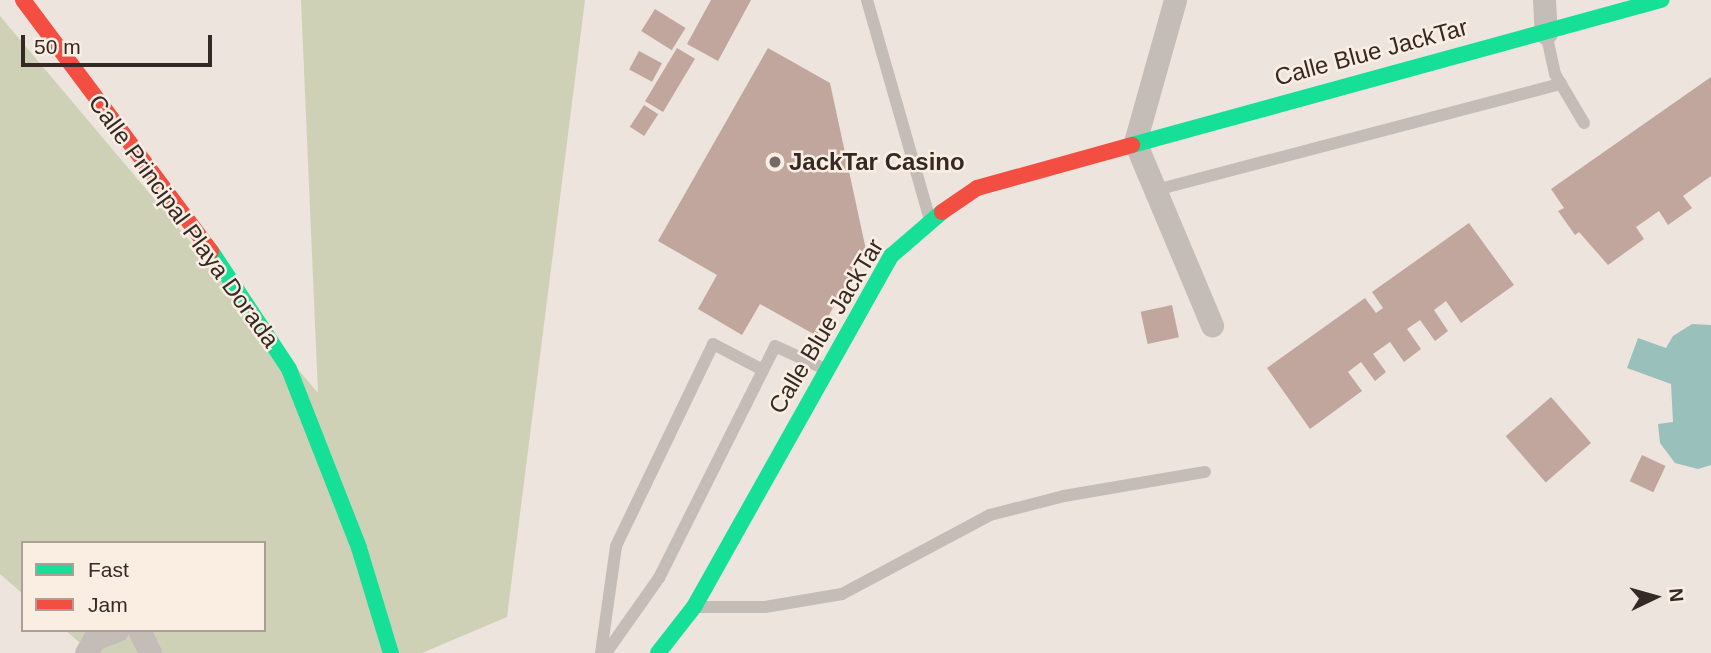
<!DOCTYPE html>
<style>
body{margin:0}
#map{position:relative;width:1711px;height:653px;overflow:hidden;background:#ece4dd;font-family:Arial,sans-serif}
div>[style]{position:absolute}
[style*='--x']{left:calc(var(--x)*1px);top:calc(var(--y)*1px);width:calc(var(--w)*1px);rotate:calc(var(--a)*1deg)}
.green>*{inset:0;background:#ced1b6}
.water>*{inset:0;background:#99c0bb}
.building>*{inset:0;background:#c1a69e;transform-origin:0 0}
.lane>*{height:12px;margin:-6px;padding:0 6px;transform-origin:6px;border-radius:6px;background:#c4bcb7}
.street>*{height:23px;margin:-11.5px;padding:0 11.5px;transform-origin:11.5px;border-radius:11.5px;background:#c4bcb7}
.fast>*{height:16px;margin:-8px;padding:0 8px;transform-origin:8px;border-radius:8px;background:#16e098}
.jam>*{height:16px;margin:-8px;padding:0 8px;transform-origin:8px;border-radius:8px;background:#f24e42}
.dots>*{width:19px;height:19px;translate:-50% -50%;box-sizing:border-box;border:4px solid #faeee3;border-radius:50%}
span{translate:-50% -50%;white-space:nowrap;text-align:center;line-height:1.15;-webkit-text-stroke:5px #faeee3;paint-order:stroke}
.street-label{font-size:24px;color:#352925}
.poi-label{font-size:24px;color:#352925;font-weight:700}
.left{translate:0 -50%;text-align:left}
.legend{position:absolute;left:21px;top:541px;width:245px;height:91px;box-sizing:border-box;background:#faeee3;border:2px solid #ab9f97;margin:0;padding:9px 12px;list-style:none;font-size:21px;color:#352925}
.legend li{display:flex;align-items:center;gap:14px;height:35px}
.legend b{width:35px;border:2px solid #ab9f97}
.north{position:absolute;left:1620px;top:562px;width:70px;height:70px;-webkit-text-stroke:5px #faeee3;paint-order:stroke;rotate:85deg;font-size:19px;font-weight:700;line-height:28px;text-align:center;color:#352925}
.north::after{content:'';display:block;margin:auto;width:24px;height:32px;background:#352925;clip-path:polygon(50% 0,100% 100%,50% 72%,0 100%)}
.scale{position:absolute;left:21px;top:35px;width:191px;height:32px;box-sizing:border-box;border:4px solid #352925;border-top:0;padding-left:9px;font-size:21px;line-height:24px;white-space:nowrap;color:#352925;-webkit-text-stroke:5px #faeee3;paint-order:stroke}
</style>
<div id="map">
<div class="green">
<div style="clip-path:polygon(301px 0,585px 0,507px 617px,422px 653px,92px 653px,65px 630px,264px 630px,264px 543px,23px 543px,23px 594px,0 574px,0 16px,318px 393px)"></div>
</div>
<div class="water">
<div style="clip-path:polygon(1692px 324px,1711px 325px,1711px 465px,1698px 469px,1675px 463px,1660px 443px,1658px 424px,1673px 422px,1671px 384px,1627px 368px,1638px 338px,1666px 348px,1673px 336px)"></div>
</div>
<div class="building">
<div style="clip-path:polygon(711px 0,751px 0,718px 61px,687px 44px)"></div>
<div style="left:655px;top:9px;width:36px;height:26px;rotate:32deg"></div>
<div style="left:677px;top:48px;width:21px;height:62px;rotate:31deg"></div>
<div style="clip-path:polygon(768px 48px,830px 83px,866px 250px,817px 336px,760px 304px,742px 335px,698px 309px,717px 275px,658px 241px)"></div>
<div style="left:639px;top:51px;width:26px;height:21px;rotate:28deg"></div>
<div style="clip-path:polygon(1711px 77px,1711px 176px,1683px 196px,1692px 208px,1668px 225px,1659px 211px,1636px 227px,1644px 239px,1608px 265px,1579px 232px,1575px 235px,1558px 211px,1564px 208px,1551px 189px)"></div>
<div style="left:644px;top:105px;width:17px;height:26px;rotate:33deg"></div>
<div style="clip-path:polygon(1469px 223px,1514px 285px,1461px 323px,1446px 301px,1434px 310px,1448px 331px,1435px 341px,1420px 320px,1407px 329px,1421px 349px,1404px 362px,1390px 342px,1373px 354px,1386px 372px,1375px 381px,1361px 362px,1348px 372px,1362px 391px,1310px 429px,1267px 368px,1365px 298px,1376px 313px,1383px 308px,1372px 292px)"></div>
<div style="left:1172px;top:305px;width:33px;height:32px;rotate:78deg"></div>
<div style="left:1551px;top:397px;width:61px;height:60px;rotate:49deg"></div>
<div style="left:1642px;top:455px;width:26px;height:29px;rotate:25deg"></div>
</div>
<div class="lane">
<div style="--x:867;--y:0;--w:225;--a:74"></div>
<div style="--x:1546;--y:33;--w:42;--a:77.6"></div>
<div style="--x:1555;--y:74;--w:57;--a:59.4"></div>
<div style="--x:1156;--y:190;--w:419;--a:-14.7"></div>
<div style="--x:697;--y:607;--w:68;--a:0"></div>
<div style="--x:765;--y:607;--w:78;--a:-9.6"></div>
<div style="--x:842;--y:594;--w:168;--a:-28.1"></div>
<div style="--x:990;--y:515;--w:76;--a:-14.4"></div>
<div style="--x:1064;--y:496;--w:143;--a:-9.7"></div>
<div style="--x:601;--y:653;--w:108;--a:-82"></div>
<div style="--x:616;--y:546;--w:224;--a:-64.3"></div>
<div style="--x:713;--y:344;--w:56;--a:27.5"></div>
<div style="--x:606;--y:653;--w:92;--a:-54.8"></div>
<div style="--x:659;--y:578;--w:259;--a:-63.4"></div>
<div style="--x:775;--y:346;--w:55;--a:24.7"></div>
</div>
<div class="street">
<div style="--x:1175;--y:0;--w:148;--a:105.7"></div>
<div style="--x:1135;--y:142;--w:199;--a:67.2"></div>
<div style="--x:1544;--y:0;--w:33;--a:87"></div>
<div style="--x:139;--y:630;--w:25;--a:64"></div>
<div style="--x:86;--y:653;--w:16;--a:-60"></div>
<div style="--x:94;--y:639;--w:25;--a:-21"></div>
</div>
<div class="fast">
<div style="--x:1132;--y:145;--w:549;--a:-15.33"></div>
<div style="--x:211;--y:251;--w:141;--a:56.5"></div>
<div style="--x:289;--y:369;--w:192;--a:68.6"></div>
<div style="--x:359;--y:548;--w:110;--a:73.1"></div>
<div style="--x:658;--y:653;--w:58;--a:-52"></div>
<div style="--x:694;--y:607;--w:403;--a:-60.7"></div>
<div style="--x:891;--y:256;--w:67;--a:-40.8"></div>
</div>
<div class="jam">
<div style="--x:23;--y:0;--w:314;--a:53.2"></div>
<div style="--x:942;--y:212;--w:42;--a:-34.4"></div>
<div style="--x:977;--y:188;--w:161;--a:-15.5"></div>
</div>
<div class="dots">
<div style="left:775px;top:162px;background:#756a65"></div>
</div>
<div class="street-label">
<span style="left:1371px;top:52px;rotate:-15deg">Calle Blue JackTar</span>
<span style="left:184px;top:221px;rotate:54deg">Calle Principal Playa Dorada</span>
<span style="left:826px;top:326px;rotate:-59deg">Calle Blue JackTar</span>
</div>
<div class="poi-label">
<span class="left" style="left:789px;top:162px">JackTar Casino</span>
</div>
<ul class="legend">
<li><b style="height:9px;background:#16e098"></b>Fast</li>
<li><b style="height:9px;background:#f24e42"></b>Jam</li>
</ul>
<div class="north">N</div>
<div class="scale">50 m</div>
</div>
